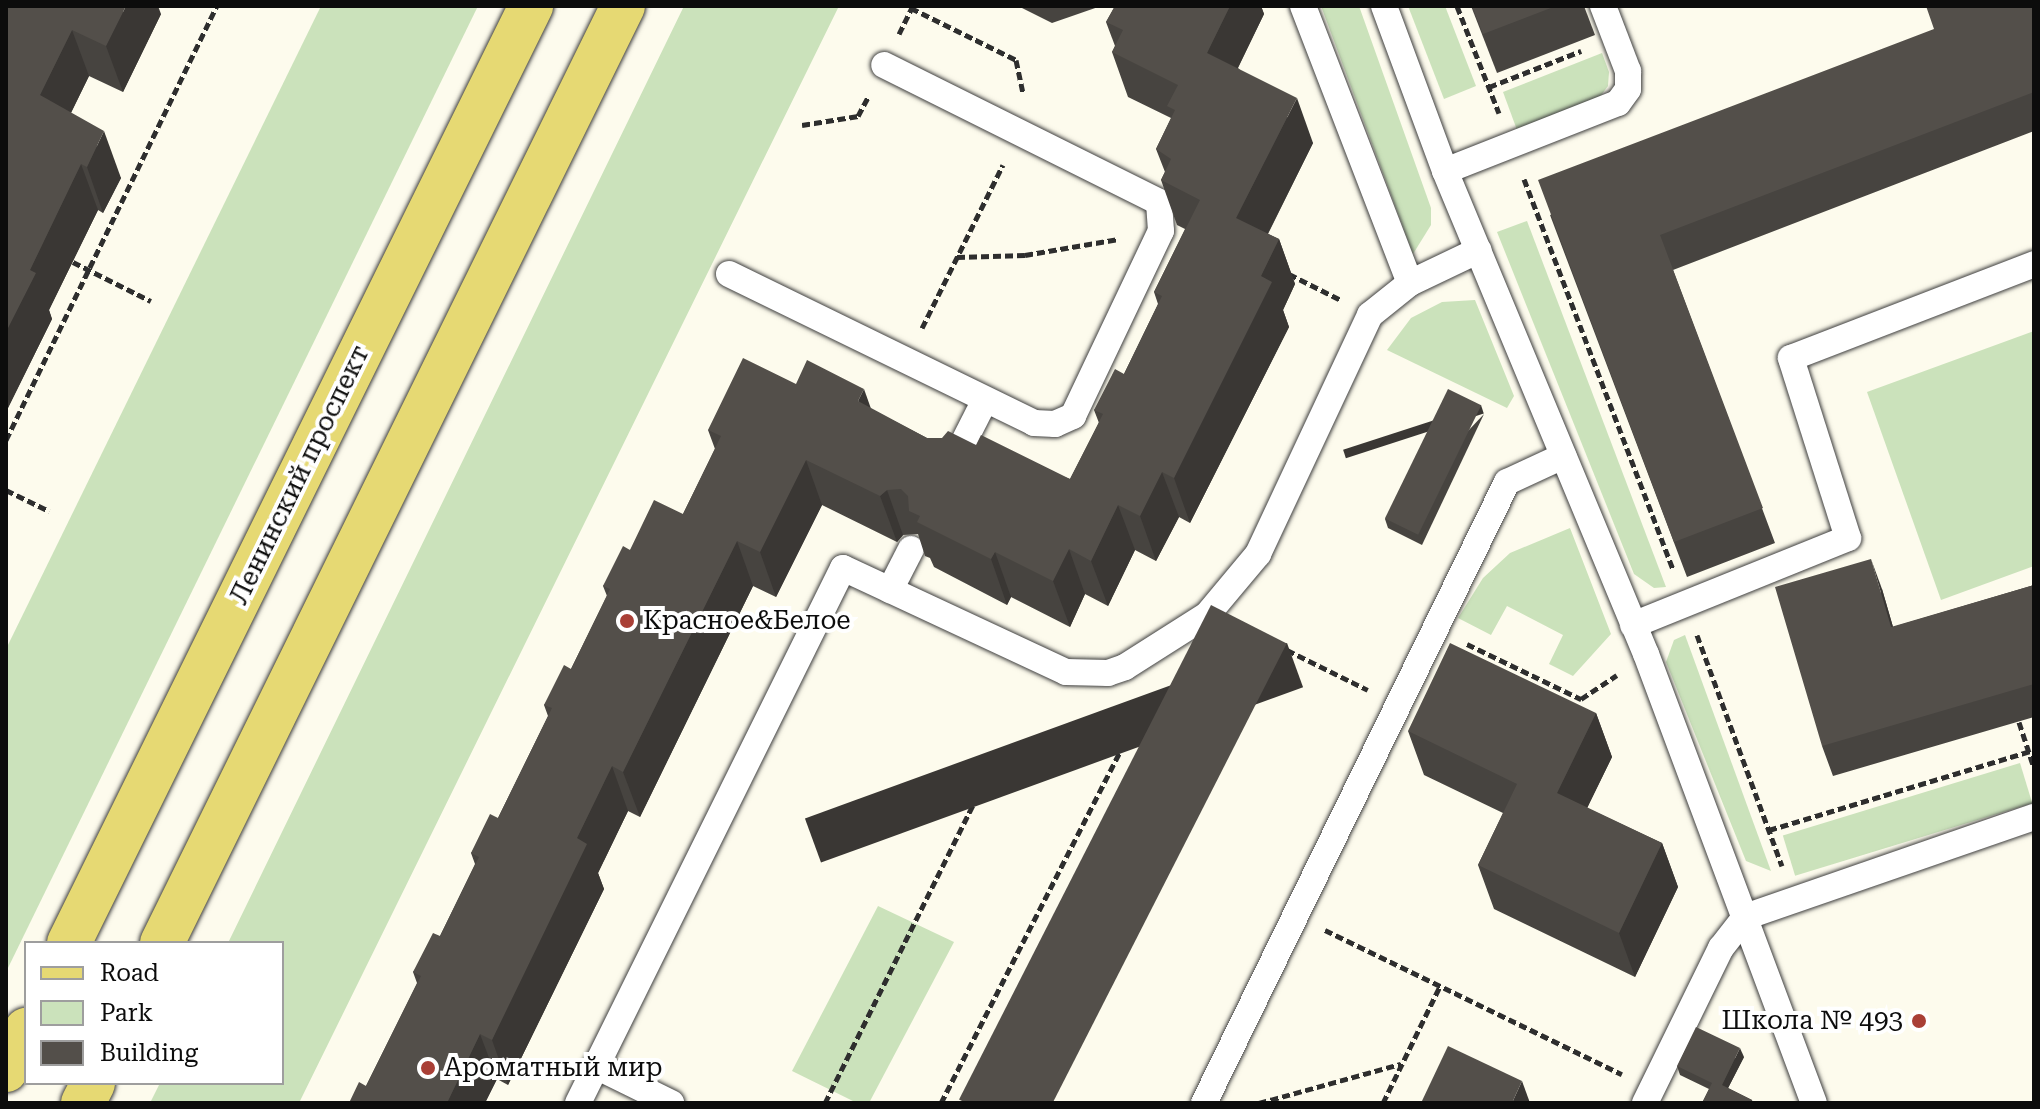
<!DOCTYPE html>
<meta charset="utf-8">
<style>
body{margin:0}
#map{position:relative;width:2040px;height:1109px;overflow:hidden;background:#fdfbed;font-family:"Roboto Serif",serif}
div>[style]{position:absolute}
[style*='--x']{left:calc(var(--x)*1px);top:calc(var(--y)*1px);width:calc(var(--w)*1px);rotate:calc(var(--a)*1deg)}
.green>*{inset:0;background:#cbe2bb;transform-origin:0 0}
.path>*{height:5px;margin-top:-2.5px;transform-origin:0;background:repeating-linear-gradient(90deg,#2e2e2e 0 8px,transparent 0 12px)}
.roads{filter:drop-shadow(0 0 2px #3f3f3f) drop-shadow(0 0 2px #3f3f3f)}
.lane>*{height:26px;margin:-13px;padding:0 13px;transform-origin:13px;border-radius:13px;background:#fff}
.primary>*{height:44px;margin:-22px;padding:0 22px;transform-origin:22px;border-radius:22px;background:#e6d973}
.wall>*{inset:0;background:#474440}
.shaded-wall>*{inset:0;background:#3a3734;transform-origin:0 0}
.building>*{inset:0;background:#534f4a;transform-origin:0 0}
.dots>*{width:22px;height:22px;translate:-50% -50%;box-sizing:border-box;border:4px solid #fff;border-radius:50%}
span{translate:-50% -50%;white-space:nowrap;text-align:center;line-height:1.15;-webkit-text-stroke:8px #fff;paint-order:stroke}
.street-label{font-size:26px;color:#0c0c0c}
.poi-label{font-size:26px;color:#0c0c0c}
.left{translate:0 -50%;text-align:left}
.right{translate:-100% -50%;text-align:right}
.frame{position:absolute;inset:0;border:8px solid #0c0c0c;pointer-events:none}
.legend{position:absolute;left:24px;top:941px;width:260px;height:144px;box-sizing:border-box;background:#fff;border:2px solid #9e9e9e;margin:0;padding:10px 14px;list-style:none;font-size:24px;color:#0c0c0c}
.legend li{display:flex;align-items:center;gap:16px;height:40px}
.legend b{width:40px;border:2px solid #9e9e9e}
</style>
<div id="map">
<div class="green">
<div style="clip-path:polygon(321px 6px,478px 6px,6px 972px,6px 649px)"></div>
<div style="clip-path:polygon(684px 6px,839px 6px,299px 1103px,150px 1103px,160px 1083px,282px 1083px,282px 943px,228px 943px)"></div>
<div style="clip-path:polygon(1321px 6px,1359px 6px,1431px 208px,1431px 225px,1413px 254px)"></div>
<div style="clip-path:polygon(1408px 6px,1445px 6px,1476px 86px,1444px 99px)"></div>
<div style="clip-path:polygon(1602px 53px,1609px 72px,1608px 86px,1599px 98px,1517px 130px,1503px 92px)"></div>
<div style="clip-path:polygon(1527px 221px,1666px 587px,1654px 588px,1634px 574px,1497px 232px)"></div>
<div style="clip-path:polygon(1475px 300px,1514px 396px,1507px 408px,1387px 350px,1411px 318px,1442px 302px)"></div>
<div style="clip-path:polygon(2034px 331px,2034px 566px,1941px 600px,1867px 392px)"></div>
<div style="clip-path:polygon(1570px 528px,1611px 634px,1573px 676px,1549px 664px,1563px 635px,1507px 606px,1491px 635px,1458px 618px,1483px 578px,1510px 553px)"></div>
<div style="clip-path:polygon(1685px 635px,1771px 871px,1746px 861px,1666px 662px,1674px 640px)"></div>
<div style="left:2020px;top:763px;width:42px;height:248px;rotate:73deg"></div>
<div style="clip-path:polygon(878px 906px,954px 942px,869px 1103px,857px 1103px,792px 1071px)"></div>
</div>
<div class="path">
<div style="--x:1457;--y:6;--w:115;--a:68.6"></div>
<div style="--x:911;--y:8;--w:117;--a:26.3"></div>
<div style="--x:1016;--y:60;--w:34;--a:78"></div>
<div style="--x:899;--y:34;--w:30;--a:-64"></div>
<div style="--x:1489;--y:87;--w:99;--a:-21.4"></div>
<div style="--x:802;--y:125;--w:57;--a:-9.1"></div>
<div style="--x:858;--y:116;--w:21;--a:-62"></div>
<div style="--x:1524;--y:179;--w:417;--a:69.1"></div>
<div style="--x:957;--y:257;--w:68;--a:-1.7"></div>
<div style="--x:1025;--y:255;--w:95;--a:-9.7"></div>
<div style="--x:73;--y:262;--w:87;--a:26.6"></div>
<div style="--x:1289;--y:274;--w:58;--a:26.6"></div>
<div style="--x:922;--y:328;--w:182;--a:-63.6"></div>
<div style="--x:6;--y:440;--w:483;--a:-64.1"></div>
<div style="--x:6;--y:490;--w:48;--a:26"></div>
<div style="--x:1697;--y:635;--w:246;--a:69.8"></div>
<div style="--x:1467;--y:644;--w:127;--a:25.8"></div>
<div style="--x:1581;--y:699;--w:43;--a:-33.7"></div>
<div style="--x:1287;--y:650;--w:90;--a:26.3"></div>
<div style="--x:2019;--y:722;--w:48;--a:71.9"></div>
<div style="--x:1769;--y:830;--w:277;--a:-16.8"></div>
<div style="--x:1325;--y:930;--w:330;--a:25.9"></div>
<div style="--x:825;--y:1103;--w:346;--a:-63.6"></div>
<div style="--x:979;--y:793;--w:98;--a:-38.4"></div>
<div style="--x:1056;--y:732;--w:56;--a:-22"></div>
<div style="--x:941;--y:1103;--w:454;--a:-63"></div>
<div style="--x:1259;--y:1103;--w:147;--a:-15.4"></div>
<div style="--x:1383;--y:1103;--w:130;--a:-64"></div>
</div>
<div class="roads">
<div class="lane">
<div style="--x:1303;--y:6;--w:297;--a:68.9"></div>
<div style="--x:1384;--y:6;--w:176;--a:69.7"></div>
<div style="--x:1445;--y:171;--w:523;--a:67.41"></div>
<div style="--x:1646;--y:654;--w:479;--a:69.5"></div>
<div style="--x:1445;--y:171;--w:186;--a:-21.5"></div>
<div style="--x:1618;--y:103;--w:17;--a:-54"></div>
<div style="--x:1628;--y:89;--w:18;--a:-90"></div>
<div style="--x:1628;--y:71;--w:70;--a:-111"></div>
<div style="--x:729;--y:274;--w:339;--a:26"></div>
<div style="--x:1034;--y:423;--w:21;--a:3"></div>
<div style="--x:1055;--y:424;--w:20;--a:-24"></div>
<div style="--x:1073;--y:416;--w:205;--a:-64.6"></div>
<div style="--x:1161;--y:231;--w:29;--a:-94"></div>
<div style="--x:1159;--y:202;--w:307;--a:-153.5"></div>
<div style="--x:950;--y:469;--w:77;--a:-63.1"></div>
<div style="--x:890;--y:590;--w:46;--a:-62.9"></div>
<div style="--x:1633;--y:625;--w:232;--a:-22"></div>
<div style="--x:1848;--y:538;--w:189;--a:-107.6"></div>
<div style="--x:1791;--y:358;--w:261;--a:-21.1"></div>
<div style="--x:596;--y:1066;--w:84;--a:26.3"></div>
<div style="--x:578;--y:1103;--w:597;--a:-63.65"></div>
<div style="--x:843;--y:568;--w:246;--a:25"></div>
<div style="--x:1066;--y:672;--w:42;--a:1.4"></div>
<div style="--x:1108;--y:673;--w:18;--a:-19"></div>
<div style="--x:1125;--y:667;--w:97;--a:-32.4"></div>
<div style="--x:1207;--y:615;--w:80;--a:-50.1"></div>
<div style="--x:1258;--y:554;--w:264;--a:-64.9"></div>
<div style="--x:1370;--y:315;--w:51;--a:-38.7"></div>
<div style="--x:1410;--y:283;--w:76;--a:-25.6"></div>
<div style="--x:1204;--y:1103;--w:691;--a:-63.99"></div>
<div style="--x:1507;--y:482;--w:62;--a:-24.9"></div>
<div style="--x:1645;--y:1103;--w:173;--a:-63.9"></div>
<div style="--x:1721;--y:948;--w:39;--a:-52"></div>
<div style="--x:1745;--y:917;--w:306;--a:-19.1"></div>
</div>
<div class="primary">
<div style="--x:69;--y:943;--w:1045;--a:-63.75"></div>
<div style="--x:162;--y:943;--w:1044;--a:-63.8"></div>
<div style="--x:6;--y:1070;--w:45;--a:-63.4"></div>
<div style="--x:83;--y:1103;--w:22;--a:-63"></div>
</div>
</div>
<div class="wall">
<div style="clip-path:polygon(6px 6px,161px 14px,123px 92px,89px 76px,71px 113px,121px 178px,103px 213px,98px 210px,49px 310px,52px 319px,6px 412px)"></div>
<div style="clip-path:polygon(1018px 6px,1101px 6px,1052px 23px)"></div>
<div style="clip-path:polygon(1115px 6px,1261px 6px,1264px 14px,1238px 68px,1313px 143px,1268px 234px,1279px 239px,1295px 284px,1283px 310px,1289px 327px,1190px 523px,1179px 517px,1156px 561px,1135px 550px,1108px 606px,1085px 594px,1070px 627px,1011px 597px,1007px 605px,934px 567px,930px 558px,925px 556px,918px 534px,903px 535px,897px 542px,822px 505px,776px 597px,753px 586px,640px 817px,628px 811px,598px 873px,604px 889px,508px 1085px,497px 1079px,485px 1103px,349px 1103px,366px 1086px,417px 983px,413px 972px,440px 936px,475px 864px,471px 853px,498px 818px,548px 716px,544px 705px,571px 669px,607px 596px,603px 586px,630px 550px,683px 514px,715px 449px,708px 430px,796px 384px,871px 409px,927px 438px,976px 445px,1070px 479px,1099px 423px,1094px 410px,1124px 374px,1158px 304px,1154px 292px,1185px 229px,1177px 225px,1161px 180px,1165px 172px,1156px 149px,1171px 118px,1128px 97px,1112px 52px,1115px 46px,1106px 22px)"></div>
<div style="clip-path:polygon(1471px 6px,1584px 6px,1595px 35px,1497px 73px)"></div>
<div style="clip-path:polygon(2034px 6px,2034px 131px,1673px 270px,1775px 543px,1687px 577px,1550px 215px)"></div>
<div style="clip-path:polygon(1484px 414px,1422px 545px,1388px 528px,1385px 519px)"></div>
<div style="clip-path:polygon(2034px 585px,2034px 717px,1833px 776px,1822px 746px,1882px 589px,1893px 627px)"></div>
<div style="clip-path:polygon(1596px 713px,1612px 757px,1587px 808px,1662px 843px,1678px 887px,1635px 977px,1494px 909px,1478px 865px,1503px 813px,1424px 775px,1408px 731px)"></div>
<div style="clip-path:polygon(1744px 1057px,1728px 1088px,1752px 1100px,1753px 1103px,1702px 1103px,1709px 1089px,1680px 1075px,1677px 1066px)"></div>
</div>
<div class="shaded-wall">
<div style="clip-path:polygon(126px 6px,158px 6px,161px 14px,123px 92px,106px 46px)"></div>
<div style="clip-path:polygon(1230px 6px,1261px 6px,1264px 14px,1223px 98px,1207px 53px)"></div>
<div style="clip-path:polygon(72px 30px,89px 76px,57px 141px,40px 95px)"></div>
<div style="clip-path:polygon(1297px 98px,1313px 143px,1253px 263px,1236px 218px)"></div>
<div style="clip-path:polygon(104px 131px,121px 178px,103px 213px,87px 167px)"></div>
<div style="clip-path:polygon(81px 164px,98px 210px,49px 310px,52px 319px,6px 412px,6px 332px,30px 270px)"></div>
<div style="clip-path:polygon(1279px 239px,1295px 284px,1283px 310px,1289px 327px,1190px 523px,1174px 478px,1261px 276px)"></div>
<div style="clip-path:polygon(864px 389px,880px 434px,858px 401px)"></div>
<div style="left:1481px;top:405px;width:9px;height:145px;rotate:72deg"></div>
<div style="clip-path:polygon(806px 460px,822px 505px,776px 597px,760px 552px)"></div>
<div style="clip-path:polygon(1162px 472px,1179px 517px,1156px 561px,1140px 516px)"></div>
<div style="clip-path:polygon(887px 490px,903px 535px,897px 542px,880px 496px)"></div>
<div style="clip-path:polygon(1118px 505px,1135px 550px,1108px 606px,1091px 561px)"></div>
<div style="clip-path:polygon(737px 541px,753px 586px,640px 817px,623px 772px)"></div>
<div style="clip-path:polygon(1069px 549px,1085px 594px,1070px 627px,1053px 581px)"></div>
<div style="clip-path:polygon(995px 552px,1011px 597px,1007px 605px,991px 559px)"></div>
<div style="clip-path:polygon(1871px 559px,1882px 589px,1902px 658px,1891px 627px)"></div>
<div style="left:1287px;top:643px;width:47px;height:513px;rotate:70deg"></div>
<div style="clip-path:polygon(1596px 713px,1612px 757px,1573px 837px,1557px 793px)"></div>
<div style="clip-path:polygon(612px 766px,628px 811px,598px 873px,604px 889px,508px 1085px,492px 1040px,577px 838px)"></div>
<div style="clip-path:polygon(1662px 843px,1678px 887px,1635px 977px,1619px 933px)"></div>
<div style="clip-path:polygon(480px 1034px,497px 1079px,485px 1103px,447px 1103px)"></div>
<div style="clip-path:polygon(1740px 1048px,1744px 1057px,1725px 1094px,1722px 1085px)"></div>
<div style="clip-path:polygon(1522px 1081px,1530px 1103px,1512px 1103px)"></div>
</div>
<div class="building">
<div style="clip-path:polygon(6px 6px,126px 6px,106px 46px,72px 30px,40px 95px,104px 131px,87px 167px,81px 164px,30px 270px,36px 273px,6px 332px)"></div>
<div style="clip-path:polygon(1115px 6px,1230px 6px,1207px 53px,1297px 98px,1236px 218px,1279px 239px,1261px 276px,1272px 282px,1174px 478px,1162px 472px,1140px 516px,1118px 505px,1091px 561px,1069px 549px,1053px 581px,995px 552px,991px 559px,917px 522px,920px 516px,909px 511px,908px 496px,901px 489px,887px 490px,880px 496px,806px 460px,760px 552px,737px 541px,623px 772px,612px 766px,577px 838px,587px 844px,492px 1040px,480px 1034px,447px 1103px,349px 1103px,359px 1082px,366px 1086px,421px 976px,413px 972px,433px 933px,440px 936px,479px 857px,471px 853px,490px 814px,498px 818px,552px 708px,544px 705px,564px 665px,571px 669px,610px 589px,603px 586px,623px 546px,630px 550px,654px 500px,683px 514px,721px 436px,708px 430px,743px 358px,796px 384px,807px 360px,864px 389px,858px 401px,927px 438px,942px 438px,948px 431px,976px 445px,981px 435px,1070px 479px,1103px 414px,1094px 410px,1115px 369px,1124px 374px,1162px 296px,1154px 292px,1200px 200px,1161px 180px,1171px 159px,1156px 149px,1175px 110px,1167px 106px,1178px 85px,1112px 52px,1123px 30px,1106px 22px)"></div>
<div style="clip-path:polygon(1472px 6px,1556px 6px,1483px 34px)"></div>
<div style="clip-path:polygon(1926px 6px,2034px 6px,2034px 92px,1660px 235px,1763px 508px,1674px 542px,1538px 180px,1934px 29px)"></div>
<div style="left:1448px;top:389px;width:37px;height:144px;rotate:26deg"></div>
<div style="clip-path:polygon(1871px 559px,1891px 627px,2034px 585px,2034px 684px,1822px 746px,1775px 587px)"></div>
<div style="left:1211px;top:605px;width:85px;height:555px;rotate:27deg"></div>
<div style="clip-path:polygon(1450px 643px,1596px 713px,1557px 793px,1662px 843px,1619px 933px,1478px 865px,1517px 784px,1408px 731px)"></div>
<div style="clip-path:polygon(1696px 1027px,1740px 1048px,1722px 1085px,1752px 1100px,1750px 1103px,1702px 1103px,1712px 1083px,1677px 1066px)"></div>
<div style="clip-path:polygon(1448px 1046px,1522px 1081px,1512px 1103px,1421px 1103px)"></div>
</div>
<div class="dots">
<div style="left:627px;top:621px;background:#a93f36"></div>
<div style="left:1919px;top:1021px;background:#a93f36"></div>
<div style="left:428px;top:1068px;background:#a93f36"></div>
</div>
<div class="street-label">
<span style="left:300px;top:475px;rotate:-64deg">Ленинский проспект</span>
</div>
<div class="poi-label">
<span class="left" style="left:643px;top:621px">Красное&amp;Белое</span>
<span class="right" style="left:1903px;top:1021px">Школа № 493</span>
<span class="left" style="left:444px;top:1068px">Ароматный мир</span>
</div>
<div class="frame"></div>
<ul class="legend">
<li><b style="height:10px;background:#e6d973"></b>Road</li>
<li><b style="height:22px;background:#cbe2bb"></b>Park</li>
<li><b style="height:22px;background:#534f4a"></b>Building</li>
</ul>
</div>
